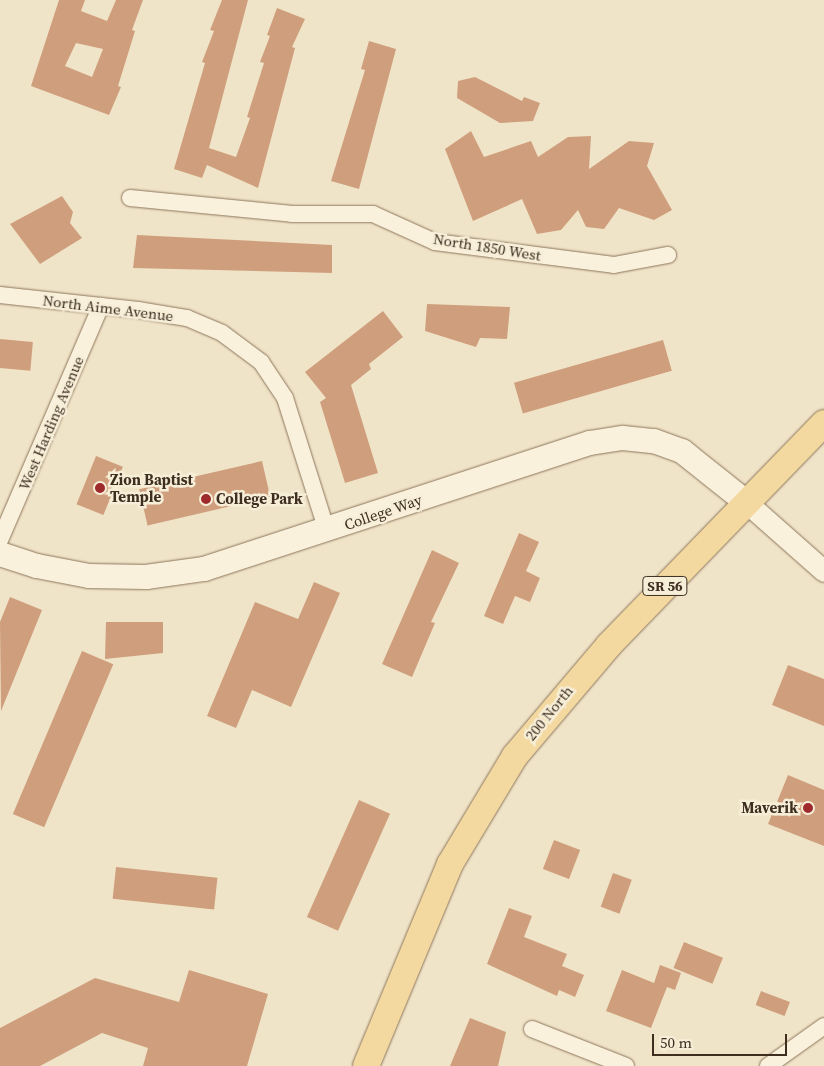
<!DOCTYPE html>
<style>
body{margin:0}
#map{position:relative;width:824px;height:1066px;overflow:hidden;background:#f0e4c8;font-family:"Source Serif 4",serif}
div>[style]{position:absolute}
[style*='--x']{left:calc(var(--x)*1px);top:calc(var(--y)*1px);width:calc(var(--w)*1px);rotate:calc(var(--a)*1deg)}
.building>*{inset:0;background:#cf9f7d;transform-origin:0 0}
.roads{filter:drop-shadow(0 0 1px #8d765c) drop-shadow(0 0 1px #8d765c)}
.minor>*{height:16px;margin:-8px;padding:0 8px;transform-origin:8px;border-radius:8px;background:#faf1dc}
.tertiary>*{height:21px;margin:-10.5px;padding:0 10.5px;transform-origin:10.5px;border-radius:10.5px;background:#faf1dc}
.secondary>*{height:24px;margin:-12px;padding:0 12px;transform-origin:12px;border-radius:12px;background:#faf1dc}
.primary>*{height:26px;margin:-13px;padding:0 13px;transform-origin:13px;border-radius:13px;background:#f3d9a0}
.dots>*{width:14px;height:14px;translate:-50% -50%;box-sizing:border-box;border:2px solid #f7eed8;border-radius:50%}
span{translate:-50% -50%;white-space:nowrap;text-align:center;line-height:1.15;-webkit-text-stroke:5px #f7eed8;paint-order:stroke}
.shield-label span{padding:1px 4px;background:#f7eed8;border:1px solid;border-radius:4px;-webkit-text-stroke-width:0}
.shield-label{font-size:14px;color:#3d2e20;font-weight:700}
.street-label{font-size:15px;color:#3d2e20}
.poi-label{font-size:15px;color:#3d2e20;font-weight:700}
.left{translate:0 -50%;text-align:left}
.right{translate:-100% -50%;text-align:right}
.scale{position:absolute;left:652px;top:1034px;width:135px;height:22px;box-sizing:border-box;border:2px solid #3d2e20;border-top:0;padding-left:6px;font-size:15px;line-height:18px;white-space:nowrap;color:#3d2e20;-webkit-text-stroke:4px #f7eed8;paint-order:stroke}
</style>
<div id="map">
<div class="building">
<div style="clip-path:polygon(evenodd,59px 0,85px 0,81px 11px,107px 21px,116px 0,143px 0,132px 30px,135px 31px,118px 86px,121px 87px,109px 115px,31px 86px,59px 0,76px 43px,103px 49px,92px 77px,65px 66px,76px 43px)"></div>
<div style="clip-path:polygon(222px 0,248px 0,209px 148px,236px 157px,250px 118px,247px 117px,264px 63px,260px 62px,270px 36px,267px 35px,277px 8px,305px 19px,292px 47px,295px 48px,258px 188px,207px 165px,202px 178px,174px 169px,205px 63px,202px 62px,214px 31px,210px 30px)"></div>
<div style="clip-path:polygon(369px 41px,396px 49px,359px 189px,331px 181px,365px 70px,361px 69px)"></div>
<div style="clip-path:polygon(475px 77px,522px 101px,524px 97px,540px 103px,533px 121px,500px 123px,457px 98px,458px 81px)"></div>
<div style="clip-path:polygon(471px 131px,484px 157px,531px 141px,538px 157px,568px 137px,591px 136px,589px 169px,629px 141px,654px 143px,647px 166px,672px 210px,654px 220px,619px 208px,604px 229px,586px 227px,578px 210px,561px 230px,537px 234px,522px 199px,473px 221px,445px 149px)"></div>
<div style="clip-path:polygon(62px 196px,73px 212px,70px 223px,82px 238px,40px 264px,10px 224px)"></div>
<div style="clip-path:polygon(137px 235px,332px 245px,332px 273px,133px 268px)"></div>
<div style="clip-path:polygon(427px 304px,510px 307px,507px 339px,480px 338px,476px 347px,425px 331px)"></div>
<div style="clip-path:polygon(383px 311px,403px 337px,369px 364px,371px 369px,351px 385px,378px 473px,345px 483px,320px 402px,326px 398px,305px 372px)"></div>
<div style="left:0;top:339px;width:33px;height:29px;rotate:5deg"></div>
<div style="left:663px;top:340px;width:32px;height:155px;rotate:74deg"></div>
<div style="left:96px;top:456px;width:29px;height:52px;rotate:22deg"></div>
<div style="left:262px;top:461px;width:37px;height:126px;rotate:77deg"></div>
<div style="clip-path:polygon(519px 533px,539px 542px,526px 571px,540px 578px,530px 602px,515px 596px,503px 624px,484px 616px)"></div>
<div style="clip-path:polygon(432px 550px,459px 563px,431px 622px,435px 623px,412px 677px,382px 664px)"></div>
<div style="clip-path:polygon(314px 582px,340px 593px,291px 707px,252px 690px,236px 728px,207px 716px,255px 602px,298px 619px)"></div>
<div style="clip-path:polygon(10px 597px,42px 610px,1px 711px,0 622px)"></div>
<div style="clip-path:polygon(106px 622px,163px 622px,163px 653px,105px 659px)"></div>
<div style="left:82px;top:651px;width:34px;height:177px;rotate:23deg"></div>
<div style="clip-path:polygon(788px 665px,824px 679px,824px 726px,772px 705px)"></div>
<div style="clip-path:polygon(788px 775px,824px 790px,824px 846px,768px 824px)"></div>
<div style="left:359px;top:800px;width:34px;height:128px;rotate:24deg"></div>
<div style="left:554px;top:840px;width:28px;height:31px;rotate:21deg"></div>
<div style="left:116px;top:867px;width:102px;height:32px;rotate:6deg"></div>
<div style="left:613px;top:873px;width:20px;height:36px;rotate:20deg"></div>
<div style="clip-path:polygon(509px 908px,532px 916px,524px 937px,567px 954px,562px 966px,584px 975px,575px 997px,559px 990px,557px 996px,487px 964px)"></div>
<div style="left:684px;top:942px;width:42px;height:28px;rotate:22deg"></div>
<div style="clip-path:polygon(660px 965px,681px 973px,675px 990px,667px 987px,651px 1028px,606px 1011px,622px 970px,654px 983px)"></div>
<div style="clip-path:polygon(189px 970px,268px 994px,247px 1066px,143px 1066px,148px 1048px,102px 1033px,40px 1066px,0 1066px,0 1028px,95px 978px,179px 1002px)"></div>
<div style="left:761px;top:991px;width:31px;height:15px;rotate:21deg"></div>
<div style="clip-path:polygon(470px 1018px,506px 1032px,498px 1066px,450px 1066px)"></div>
</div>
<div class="roads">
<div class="minor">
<div style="--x:130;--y:198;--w:163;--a:5.6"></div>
<div style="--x:292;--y:214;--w:81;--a:0"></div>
<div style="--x:373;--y:214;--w:68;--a:24.3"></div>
<div style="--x:435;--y:242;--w:180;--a:7.3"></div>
<div style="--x:614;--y:265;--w:55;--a:-10.5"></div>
<div style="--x:0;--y:295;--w:139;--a:6.2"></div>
<div style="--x:138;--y:310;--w:50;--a:9.3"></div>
<div style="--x:187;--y:318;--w:38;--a:23"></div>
<div style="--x:222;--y:333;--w:49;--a:36.6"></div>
<div style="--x:261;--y:362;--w:43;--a:56.3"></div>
<div style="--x:285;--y:398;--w:139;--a:72.5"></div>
<div style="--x:0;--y:540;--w:255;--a:-66.7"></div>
<div style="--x:532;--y:1029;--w:101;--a:21.5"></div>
<div style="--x:768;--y:1066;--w:69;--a:-35.5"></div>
</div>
<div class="tertiary">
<div style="--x:746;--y:502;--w:104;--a:41.5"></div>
</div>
<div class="secondary">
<div style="--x:0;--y:554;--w:39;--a:18"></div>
<div style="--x:37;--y:566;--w:53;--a:10.9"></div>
<div style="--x:89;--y:576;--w:57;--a:1"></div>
<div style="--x:146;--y:577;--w:59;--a:-7.9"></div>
<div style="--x:204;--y:569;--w:406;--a:-18.1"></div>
<div style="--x:590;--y:443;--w:33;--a:-9"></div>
<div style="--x:623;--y:438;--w:31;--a:6"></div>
<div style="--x:654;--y:441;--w:30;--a:20"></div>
<div style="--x:682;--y:451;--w:82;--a:38.6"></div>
</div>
<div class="primary">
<div style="--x:366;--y:1066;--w:219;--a:-67.4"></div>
<div style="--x:450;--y:864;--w:126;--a:-59"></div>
<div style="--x:515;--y:756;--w:145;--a:-49.7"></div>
<div style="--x:609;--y:645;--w:309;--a:-45.9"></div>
</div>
</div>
<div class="dots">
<div style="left:100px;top:488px;background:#9e2a2b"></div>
<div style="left:206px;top:499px;background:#9e2a2b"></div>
<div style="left:808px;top:808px;background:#9e2a2b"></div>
</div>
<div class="shield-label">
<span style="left:665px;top:586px">SR 56</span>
</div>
<div class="street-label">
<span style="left:487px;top:247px;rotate:9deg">North 1850 West</span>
<span style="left:108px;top:308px;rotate:7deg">North Aime Avenue</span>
<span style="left:51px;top:423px;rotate:-67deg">West Harding Avenue</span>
<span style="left:383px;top:512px;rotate:-19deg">College Way</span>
<span style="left:549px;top:713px;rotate:-51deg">200 North</span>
</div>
<div class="poi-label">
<span class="left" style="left:110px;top:488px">Zion Baptist<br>Temple</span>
<span class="left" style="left:216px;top:499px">College Park</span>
<span class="right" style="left:798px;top:808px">Maverik</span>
</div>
<div class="scale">50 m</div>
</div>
